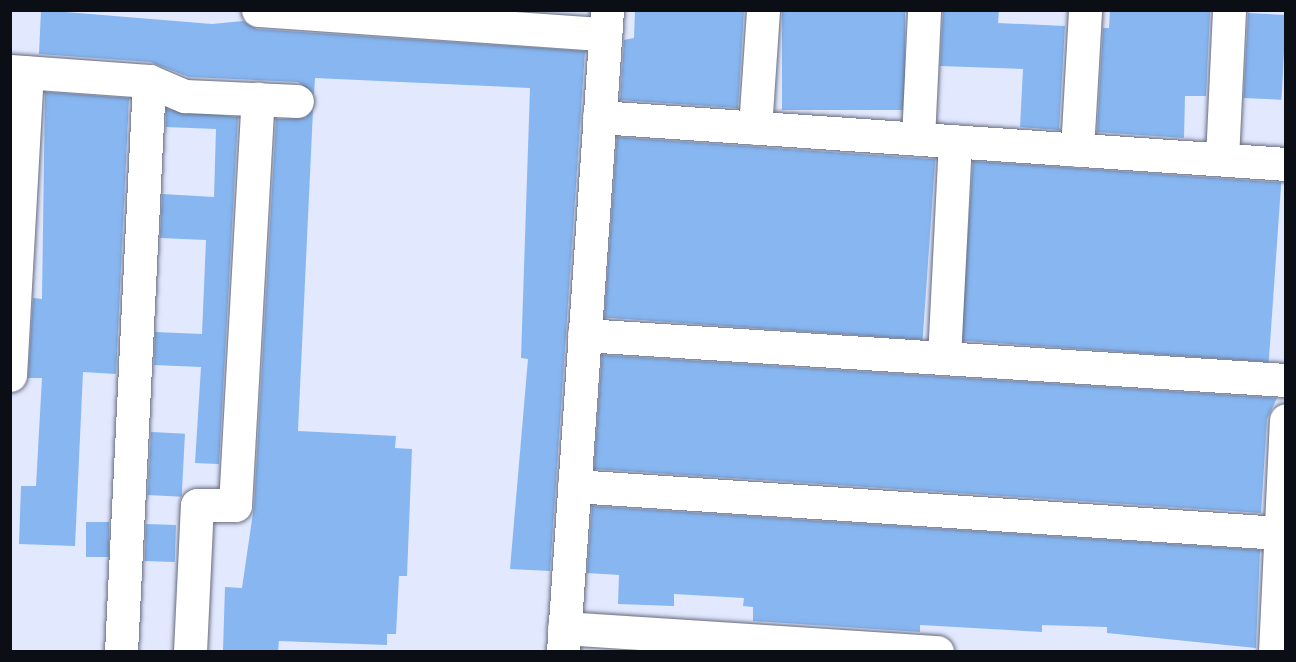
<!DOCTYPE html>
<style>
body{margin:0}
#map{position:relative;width:1296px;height:662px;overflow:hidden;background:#e2e8fe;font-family:"Source Sans 3",sans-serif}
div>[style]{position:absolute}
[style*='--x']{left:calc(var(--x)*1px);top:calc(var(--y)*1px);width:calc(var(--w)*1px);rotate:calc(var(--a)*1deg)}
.building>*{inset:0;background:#87b6f1;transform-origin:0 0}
.roads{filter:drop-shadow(0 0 2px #656b7e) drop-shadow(0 0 2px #656b7e)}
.minor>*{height:33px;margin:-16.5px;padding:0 16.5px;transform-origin:16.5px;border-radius:16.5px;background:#fff}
span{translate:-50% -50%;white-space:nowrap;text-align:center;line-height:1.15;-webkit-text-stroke:6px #f3f6ff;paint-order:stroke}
.frame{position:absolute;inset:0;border:12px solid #0c0e15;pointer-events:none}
</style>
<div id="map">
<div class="building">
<div style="clip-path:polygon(41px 10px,212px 24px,243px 21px,257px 29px,585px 51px,550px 571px,510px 569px,528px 359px,521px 358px,530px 88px,315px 78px,314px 94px,298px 82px,189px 77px,150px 62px,39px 54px)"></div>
<div style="clip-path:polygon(635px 10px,744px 10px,738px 108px,620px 100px,624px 40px,634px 38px)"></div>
<div style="left:782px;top:10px;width:123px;height:100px"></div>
<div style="clip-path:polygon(943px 10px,999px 10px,998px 23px,1065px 26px,1059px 130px,1020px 127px,1023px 69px,940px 66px)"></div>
<div style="clip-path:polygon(1110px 10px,1210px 12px,1206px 96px,1185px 96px,1184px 138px,1097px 132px,1103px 28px,1109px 28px)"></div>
<div style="left:1248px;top:13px;width:38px;height:85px;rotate:3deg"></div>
<div style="clip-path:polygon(45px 92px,129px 98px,116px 374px,83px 372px,75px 546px,19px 544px,21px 486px,36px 486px,42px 378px,28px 378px,33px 298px,42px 299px)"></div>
<div style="clip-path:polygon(166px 109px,238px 117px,219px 464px,195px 463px,201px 367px,154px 365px,155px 332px,202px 334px,206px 240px,160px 238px,162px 194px,214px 197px,216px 129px,166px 127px)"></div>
<div style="clip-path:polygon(313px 110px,298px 431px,396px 436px,395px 448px,412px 449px,407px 576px,399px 576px,396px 634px,387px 634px,387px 645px,279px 641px,278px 651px,223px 651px,225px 587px,242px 588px,254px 506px,276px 119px,305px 118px)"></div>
<div style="left:617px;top:137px;width:319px;height:181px;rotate:4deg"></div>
<div style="left:973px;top:161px;width:309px;height:180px;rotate:4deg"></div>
<div style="clip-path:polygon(602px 355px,1277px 398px,1267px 419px,1261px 513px,594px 469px)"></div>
<div style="left:151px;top:432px;width:34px;height:63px;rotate:3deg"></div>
<div style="clip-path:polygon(592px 506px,1260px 550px,1256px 648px,1107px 633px,1107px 627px,1042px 625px,1042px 632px,920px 625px,920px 632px,753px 621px,753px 607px,743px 606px,744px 598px,674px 594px,674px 606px,618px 604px,619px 575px,587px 573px)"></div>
<div style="left:86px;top:522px;width:23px;height:35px"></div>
<div style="left:146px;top:524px;width:30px;height:37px;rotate:2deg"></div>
</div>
<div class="roads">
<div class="minor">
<div style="--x:258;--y:10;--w:348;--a:4"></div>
<div style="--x:10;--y:71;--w:139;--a:4.1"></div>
<div style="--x:149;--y:81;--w:39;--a:23"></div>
<div style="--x:185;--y:96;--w:112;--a:2.6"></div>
<div style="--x:599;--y:117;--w:689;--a:3.91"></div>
<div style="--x:755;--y:128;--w:118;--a:-86.1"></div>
<div style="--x:918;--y:139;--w:129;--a:-87.3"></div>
<div style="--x:1077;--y:150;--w:140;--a:-86.7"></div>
<div style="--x:1222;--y:159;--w:149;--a:-87.3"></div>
<div style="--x:584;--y:335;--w:703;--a:3.67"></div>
<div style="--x:944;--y:358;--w:217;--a:-87.1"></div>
<div style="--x:10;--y:375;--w:303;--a:-86.8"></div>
<div style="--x:574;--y:486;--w:708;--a:3.81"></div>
<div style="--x:564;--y:628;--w:374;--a:3.7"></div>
<div style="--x:121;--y:652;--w:572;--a:-87.19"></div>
<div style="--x:190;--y:652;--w:147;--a:-87.3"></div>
<div style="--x:197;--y:505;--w:38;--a:0"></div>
<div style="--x:235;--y:505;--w:407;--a:-86.8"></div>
<div style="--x:563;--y:652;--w:644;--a:-86.08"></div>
<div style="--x:1275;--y:652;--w:232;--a:-87.3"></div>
</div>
</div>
<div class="frame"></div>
</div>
